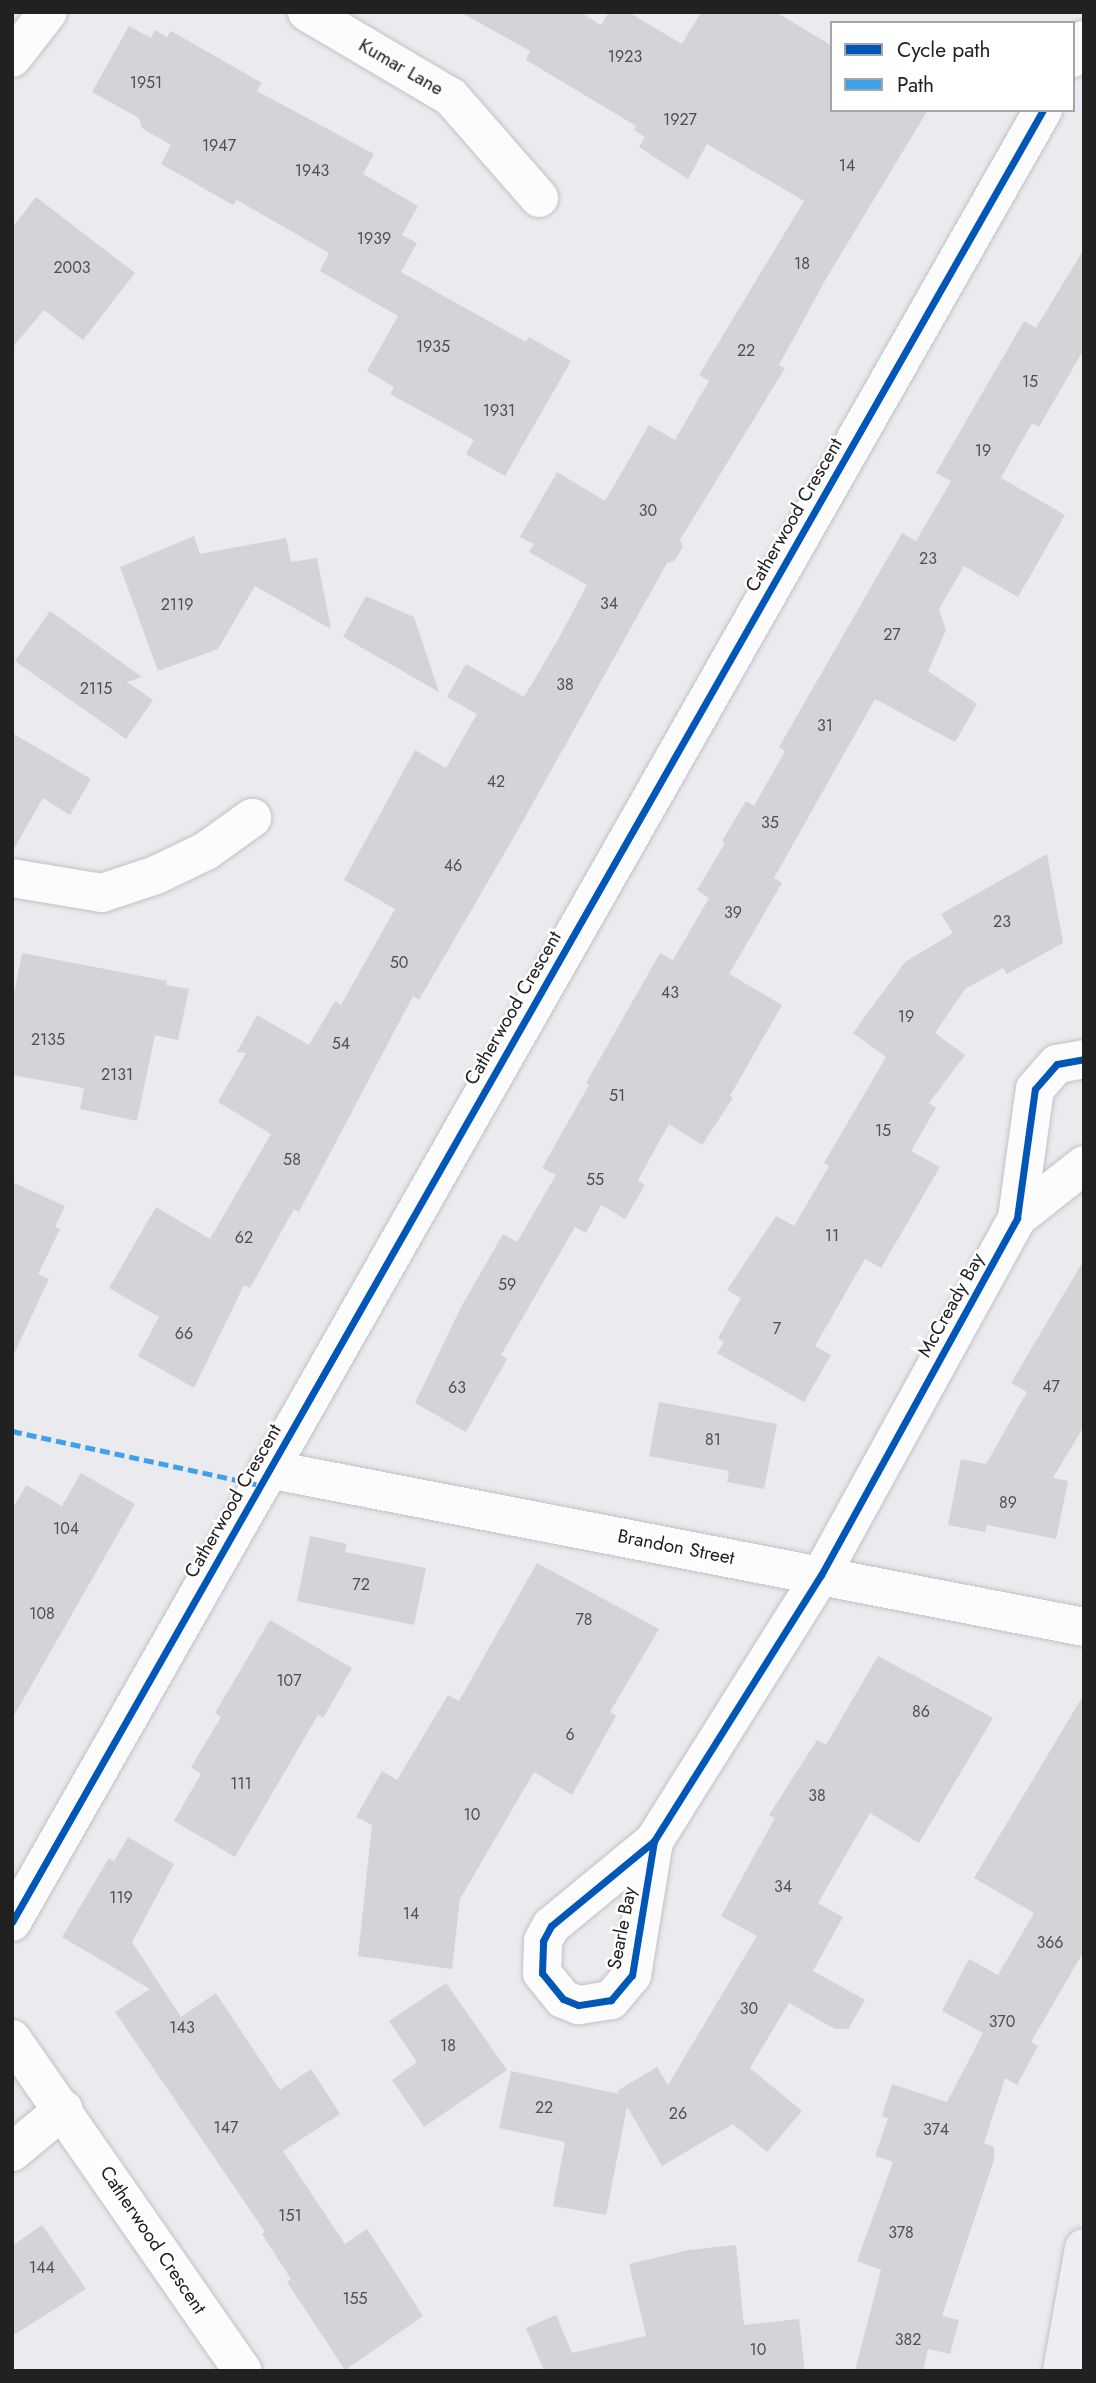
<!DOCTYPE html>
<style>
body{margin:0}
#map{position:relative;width:1096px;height:2383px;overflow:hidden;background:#eaeaef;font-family:Jost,sans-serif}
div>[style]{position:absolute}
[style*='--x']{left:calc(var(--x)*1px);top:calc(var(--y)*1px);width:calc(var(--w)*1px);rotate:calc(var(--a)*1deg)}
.building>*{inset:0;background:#d3d3d8}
.roads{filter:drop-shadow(0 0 2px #c2c2c5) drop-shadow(0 0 2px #c2c2c5)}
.street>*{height:38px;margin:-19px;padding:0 19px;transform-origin:19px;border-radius:19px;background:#fcfcfd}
.secondary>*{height:38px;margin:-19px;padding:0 19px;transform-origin:19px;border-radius:19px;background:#f0ecf4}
.quiet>*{height:5px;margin-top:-2.5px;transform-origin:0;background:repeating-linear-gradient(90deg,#3ea2ea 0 10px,transparent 0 15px)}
.cycleway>*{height:7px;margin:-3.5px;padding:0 3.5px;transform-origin:3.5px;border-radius:3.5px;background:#0057b8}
span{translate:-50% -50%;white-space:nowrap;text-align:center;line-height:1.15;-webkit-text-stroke:5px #fff;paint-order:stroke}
.number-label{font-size:16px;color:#4f4f51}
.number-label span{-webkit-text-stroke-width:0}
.street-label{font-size:19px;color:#212121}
.frame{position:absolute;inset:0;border:14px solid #212121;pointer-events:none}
.legend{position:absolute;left:830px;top:21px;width:245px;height:91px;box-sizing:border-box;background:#fff;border:2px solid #a6a6a6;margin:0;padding:9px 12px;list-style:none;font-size:21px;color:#212121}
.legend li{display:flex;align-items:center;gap:14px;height:35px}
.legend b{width:35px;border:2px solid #a6a6a6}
</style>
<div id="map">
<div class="building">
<div style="clip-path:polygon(460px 12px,580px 12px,601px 25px,609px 12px,628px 12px,682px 44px,701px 12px,776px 12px,832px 46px,832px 110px,928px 110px,827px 277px,779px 365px,785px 368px,680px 540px,683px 547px,674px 561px,667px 563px,514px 837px,419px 1000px,413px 996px,299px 1212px,294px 1209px,250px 1288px,244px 1285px,194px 1388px,138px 1356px,159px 1317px,109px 1288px,156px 1207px,210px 1239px,271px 1134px,218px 1102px,246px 1053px,237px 1052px,257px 1015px,309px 1045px,335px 1001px,341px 1005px,395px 909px,344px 880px,415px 750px,446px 768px,477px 714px,447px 697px,466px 664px,524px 697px,560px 636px,587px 585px,529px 552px,534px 544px,520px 537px,557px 472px,605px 501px,649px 425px,675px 440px,709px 381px,699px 375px,804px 201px,707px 144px,688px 179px,639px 147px,645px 137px,634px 130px,636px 126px,526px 60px,530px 51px)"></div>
<div style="clip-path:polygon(129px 26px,151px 38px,155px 30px,167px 37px,171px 31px,262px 83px,257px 91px,374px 154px,363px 174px,418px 206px,402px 235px,417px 243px,401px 272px,526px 342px,529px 337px,571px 361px,505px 476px,466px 454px,474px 440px,390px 394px,394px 387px,367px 371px,398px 316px,320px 271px,329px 253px,237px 200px,233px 205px,161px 164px,171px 145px,142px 128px,139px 118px,92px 92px)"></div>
<div style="clip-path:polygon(36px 197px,135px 273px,83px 340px,44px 310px,12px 348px,12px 228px)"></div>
<div style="clip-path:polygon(1084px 249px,1084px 349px,1039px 427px,1032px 423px,1001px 478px,1065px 515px,1018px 597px,964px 566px,939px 609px,946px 630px,928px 671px,977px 704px,955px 742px,875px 699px,774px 878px,782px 883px,729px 974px,782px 1005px,730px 1096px,733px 1098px,702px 1145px,669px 1124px,638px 1180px,645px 1185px,625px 1219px,601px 1205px,586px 1233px,575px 1227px,501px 1355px,507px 1359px,466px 1432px,415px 1403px,461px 1307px,503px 1234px,517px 1242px,556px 1175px,542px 1168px,589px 1085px,586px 1083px,660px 953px,673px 960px,709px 898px,697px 890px,725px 843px,722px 841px,746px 801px,754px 806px,785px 751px,779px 747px,902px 533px,916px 541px,951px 481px,936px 473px,1024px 321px,1036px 328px)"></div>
<div style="clip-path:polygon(194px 536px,200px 554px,286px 538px,291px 562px,317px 558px,331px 629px,255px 586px,218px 649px,158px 671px,120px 567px)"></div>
<div style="clip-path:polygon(366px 596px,414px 617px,439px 692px,343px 637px)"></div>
<div style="clip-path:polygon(50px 611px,142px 677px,127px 682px,153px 700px,126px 739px,15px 661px)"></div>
<div style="clip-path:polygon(12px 733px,91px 779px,70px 815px,43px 798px,12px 852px)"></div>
<div style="clip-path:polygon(1047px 854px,1063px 943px,1007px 974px,1003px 968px,965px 989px,935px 1033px,965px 1055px,929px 1103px,936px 1108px,911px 1151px,940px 1167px,881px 1268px,865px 1259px,815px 1346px,831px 1355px,804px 1402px,717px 1353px,724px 1342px,718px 1338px,741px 1298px,727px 1290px,776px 1216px,794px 1226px,829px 1166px,824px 1163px,886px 1057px,853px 1033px,905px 962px,953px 933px,941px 914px)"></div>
<div style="clip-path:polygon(22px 953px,167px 981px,166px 985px,189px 989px,178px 1040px,155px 1035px,137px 1121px,80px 1109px,84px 1088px,12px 1075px,12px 1004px)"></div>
<div style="clip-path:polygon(12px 1182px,65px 1206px,55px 1227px,60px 1229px,38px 1274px,49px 1279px,12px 1358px)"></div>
<div style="clip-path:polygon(1084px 1260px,1084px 1426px,1053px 1478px,1068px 1481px,1056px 1539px,987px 1525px,985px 1532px,948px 1525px,961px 1459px,986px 1464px,1027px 1392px,1011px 1383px)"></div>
<div style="clip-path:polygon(659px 1402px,777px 1424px,764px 1489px,727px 1482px,729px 1471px,649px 1456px)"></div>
<div style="clip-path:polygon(81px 1473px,135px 1504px,12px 1719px,12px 1510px,26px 1485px,62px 1506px)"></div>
<div style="clip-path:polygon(310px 1536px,347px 1544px,345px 1552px,426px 1568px,414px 1625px,297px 1601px)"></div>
<div style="clip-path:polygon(537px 1563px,659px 1629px,610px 1712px,616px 1716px,572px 1795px,534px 1772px,460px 1899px,452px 1969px,358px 1956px,372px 1825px,356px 1817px,382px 1771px,397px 1780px,448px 1695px,459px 1701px)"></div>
<div style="clip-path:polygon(270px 1620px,352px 1668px,323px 1718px,318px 1715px,235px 1857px,174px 1821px,201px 1774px,191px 1767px,221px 1717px,215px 1713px)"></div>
<div style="clip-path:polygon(878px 1656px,993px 1718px,919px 1843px,870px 1813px,818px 1903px,843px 1917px,813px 1971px,865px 2000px,848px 2029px,835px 2029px,789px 2003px,750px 2068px,802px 2111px,767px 2152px,733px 2124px,662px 2166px,627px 2107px,606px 2215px,553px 2206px,565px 2142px,499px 2128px,511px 2071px,619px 2094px,617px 2091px,657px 2067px,668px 2085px,757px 1936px,721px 1916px,775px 1818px,769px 1815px,817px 1740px,826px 1745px)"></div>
<div style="clip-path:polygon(1084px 1694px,1084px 1951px,1031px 2042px,1038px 2046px,1017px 2085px,1005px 2078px,984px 2143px,994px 2147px,994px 2160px,942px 2316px,959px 2320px,950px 2354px,928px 2349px,923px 2371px,855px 2371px,881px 2270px,857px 2261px,893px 2162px,875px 2156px,888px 2118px,882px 2116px,892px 2084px,947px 2102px,983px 2033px,942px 2011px,969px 1959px,998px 1975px,1034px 1913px,974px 1878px)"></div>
<div style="clip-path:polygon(128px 1837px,174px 1864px,132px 1942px,181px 2017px,216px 1993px,280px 2090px,311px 2069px,340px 2114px,283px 2151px,345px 2244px,367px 2229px,423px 2316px,345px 2370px,287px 2282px,291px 2279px,262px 2234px,265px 2232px,115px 2012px,150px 1989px,62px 1937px,109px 1858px,114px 1861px)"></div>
<div style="clip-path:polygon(446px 1983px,507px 2070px,424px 2127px,392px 2080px,417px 2062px,389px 2021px)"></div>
<div style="clip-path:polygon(42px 2225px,86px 2289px,12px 2336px,12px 2246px)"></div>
<div style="clip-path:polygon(736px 2245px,744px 2325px,799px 2319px,805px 2371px,544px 2371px,526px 2328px,556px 2315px,572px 2353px,646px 2336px,629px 2264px,689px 2250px)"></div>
</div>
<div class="roads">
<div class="street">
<div style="--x:307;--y:12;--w:167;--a:30.6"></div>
<div style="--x:451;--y:97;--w:134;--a:48.9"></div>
<div style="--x:12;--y:58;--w:58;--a:-52"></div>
<div style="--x:1073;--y:58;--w:21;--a:-59"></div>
<div style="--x:12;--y:878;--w:91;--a:9.5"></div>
<div style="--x:102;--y:893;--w:57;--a:-18.4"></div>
<div style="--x:156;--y:875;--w:55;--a:-25.6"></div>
<div style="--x:206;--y:851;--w:57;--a:-35.7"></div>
<div style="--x:1017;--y:1218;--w:85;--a:-38.3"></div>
<div style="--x:268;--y:1469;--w:831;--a:10.96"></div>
<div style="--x:654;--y:1841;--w:136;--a:99.3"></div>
<div style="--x:632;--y:1975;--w:33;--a:130"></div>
<div style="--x:611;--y:2000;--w:33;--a:171"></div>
<div style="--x:578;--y:2005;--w:16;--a:-158"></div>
<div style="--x:563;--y:1999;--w:33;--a:-129"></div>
<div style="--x:542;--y:1973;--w:32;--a:-88"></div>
<div style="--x:543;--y:1941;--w:17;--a:-62"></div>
<div style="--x:551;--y:1926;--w:134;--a:-39.5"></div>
<div style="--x:654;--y:1841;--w:314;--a:-57.9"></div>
<div style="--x:821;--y:1575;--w:407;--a:-61.2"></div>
<div style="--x:1017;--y:1218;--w:130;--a:-82.1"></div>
<div style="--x:1035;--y:1089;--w:33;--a:-49"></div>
<div style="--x:1057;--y:1064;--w:27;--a:-10"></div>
<div style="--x:12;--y:1922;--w:2085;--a:-60.36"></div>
<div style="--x:12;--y:2039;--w:404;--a:55.2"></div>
<div style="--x:12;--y:2152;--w:67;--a:-39.6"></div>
</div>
<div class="secondary">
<div style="--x:1062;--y:2371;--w:125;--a:-79.9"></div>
</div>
</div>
<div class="quiet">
<div style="--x:12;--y:1431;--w:253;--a:12.3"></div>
</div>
<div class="cycleway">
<div style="--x:654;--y:1841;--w:136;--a:99.3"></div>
<div style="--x:632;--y:1975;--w:33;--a:130"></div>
<div style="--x:611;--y:2000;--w:33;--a:171"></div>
<div style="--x:578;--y:2005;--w:16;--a:-158"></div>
<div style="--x:563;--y:1999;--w:33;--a:-129"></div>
<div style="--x:542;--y:1973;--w:32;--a:-88"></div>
<div style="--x:543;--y:1941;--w:17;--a:-62"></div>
<div style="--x:551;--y:1926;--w:134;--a:-39.5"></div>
<div style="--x:654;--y:1841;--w:314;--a:-57.9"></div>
<div style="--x:821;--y:1575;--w:407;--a:-61.2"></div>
<div style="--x:1017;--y:1218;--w:130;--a:-82.1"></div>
<div style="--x:1035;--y:1089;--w:33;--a:-49"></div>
<div style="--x:1057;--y:1064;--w:27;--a:-10"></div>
<div style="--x:12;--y:1922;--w:2085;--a:-60.36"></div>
</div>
<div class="number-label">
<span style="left:625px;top:57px">1923</span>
<span style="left:146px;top:83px">1951</span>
<span style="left:680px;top:120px">1927</span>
<span style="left:219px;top:146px">1947</span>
<span style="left:847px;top:166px">14</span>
<span style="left:312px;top:171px">1943</span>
<span style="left:374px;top:239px">1939</span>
<span style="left:802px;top:264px">18</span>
<span style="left:72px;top:268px">2003</span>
<span style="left:433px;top:347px">1935</span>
<span style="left:746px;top:351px">22</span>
<span style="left:1030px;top:382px">15</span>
<span style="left:499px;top:411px">1931</span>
<span style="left:983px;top:451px">19</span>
<span style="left:648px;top:511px">30</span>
<span style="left:928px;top:559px">23</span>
<span style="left:609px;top:604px">34</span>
<span style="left:177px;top:605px">2119</span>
<span style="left:892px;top:635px">27</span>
<span style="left:565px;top:685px">38</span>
<span style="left:96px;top:689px">2115</span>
<span style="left:825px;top:726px">31</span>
<span style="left:496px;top:782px">42</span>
<span style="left:770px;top:823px">35</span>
<span style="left:453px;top:866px">46</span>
<span style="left:733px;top:913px">39</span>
<span style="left:1002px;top:922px">23</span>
<span style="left:399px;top:963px">50</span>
<span style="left:670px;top:993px">43</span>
<span style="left:906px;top:1017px">19</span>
<span style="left:48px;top:1040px">2135</span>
<span style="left:341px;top:1044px">54</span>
<span style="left:117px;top:1075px">2131</span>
<span style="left:617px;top:1096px">51</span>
<span style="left:883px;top:1131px">15</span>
<span style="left:292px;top:1160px">58</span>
<span style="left:595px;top:1180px">55</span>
<span style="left:832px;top:1236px">11</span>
<span style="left:244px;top:1238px">62</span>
<span style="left:507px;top:1285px">59</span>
<span style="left:777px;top:1329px">7</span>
<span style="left:184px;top:1334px">66</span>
<span style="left:1051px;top:1387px">47</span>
<span style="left:457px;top:1388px">63</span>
<span style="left:713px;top:1440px">81</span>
<span style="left:1008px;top:1503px">89</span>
<span style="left:66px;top:1529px">104</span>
<span style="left:361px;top:1585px">72</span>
<span style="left:42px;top:1614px">108</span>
<span style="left:584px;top:1620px">78</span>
<span style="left:289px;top:1681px">107</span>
<span style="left:921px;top:1712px">86</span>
<span style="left:570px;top:1735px">6</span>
<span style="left:241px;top:1784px">111</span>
<span style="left:817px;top:1796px">38</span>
<span style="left:472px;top:1815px">10</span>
<span style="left:783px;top:1887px">34</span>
<span style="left:121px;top:1898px">119</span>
<span style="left:411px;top:1914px">14</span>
<span style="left:1050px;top:1943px">366</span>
<span style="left:749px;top:2009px">30</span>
<span style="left:1002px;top:2022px">370</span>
<span style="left:182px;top:2028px">143</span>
<span style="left:448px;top:2046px">18</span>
<span style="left:544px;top:2108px">22</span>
<span style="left:678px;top:2114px">26</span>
<span style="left:226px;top:2128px">147</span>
<span style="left:936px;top:2130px">374</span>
<span style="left:290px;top:2216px">151</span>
<span style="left:901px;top:2233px">378</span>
<span style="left:42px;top:2268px">144</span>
<span style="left:355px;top:2299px">155</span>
<span style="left:908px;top:2340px">382</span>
<span style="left:758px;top:2350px">10</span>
</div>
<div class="street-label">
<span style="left:401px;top:67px;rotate:30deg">Kumar Lane</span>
<span style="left:794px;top:515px;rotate:-60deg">Catherwood Crescent</span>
<span style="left:513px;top:1008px;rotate:-60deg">Catherwood Crescent</span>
<span style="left:951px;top:1305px;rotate:-61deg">McCready Bay</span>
<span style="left:233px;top:1501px;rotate:-60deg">Catherwood Crescent</span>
<span style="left:676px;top:1547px;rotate:11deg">Brandon Street</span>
<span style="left:622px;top:1928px;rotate:-79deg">Searle Bay</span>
<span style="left:153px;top:2240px;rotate:56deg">Catherwood Crescent</span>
</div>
<div class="frame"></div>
<ul class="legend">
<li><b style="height:9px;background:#0057b8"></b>Cycle path</li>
<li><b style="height:9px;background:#3ea2ea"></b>Path</li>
</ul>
</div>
